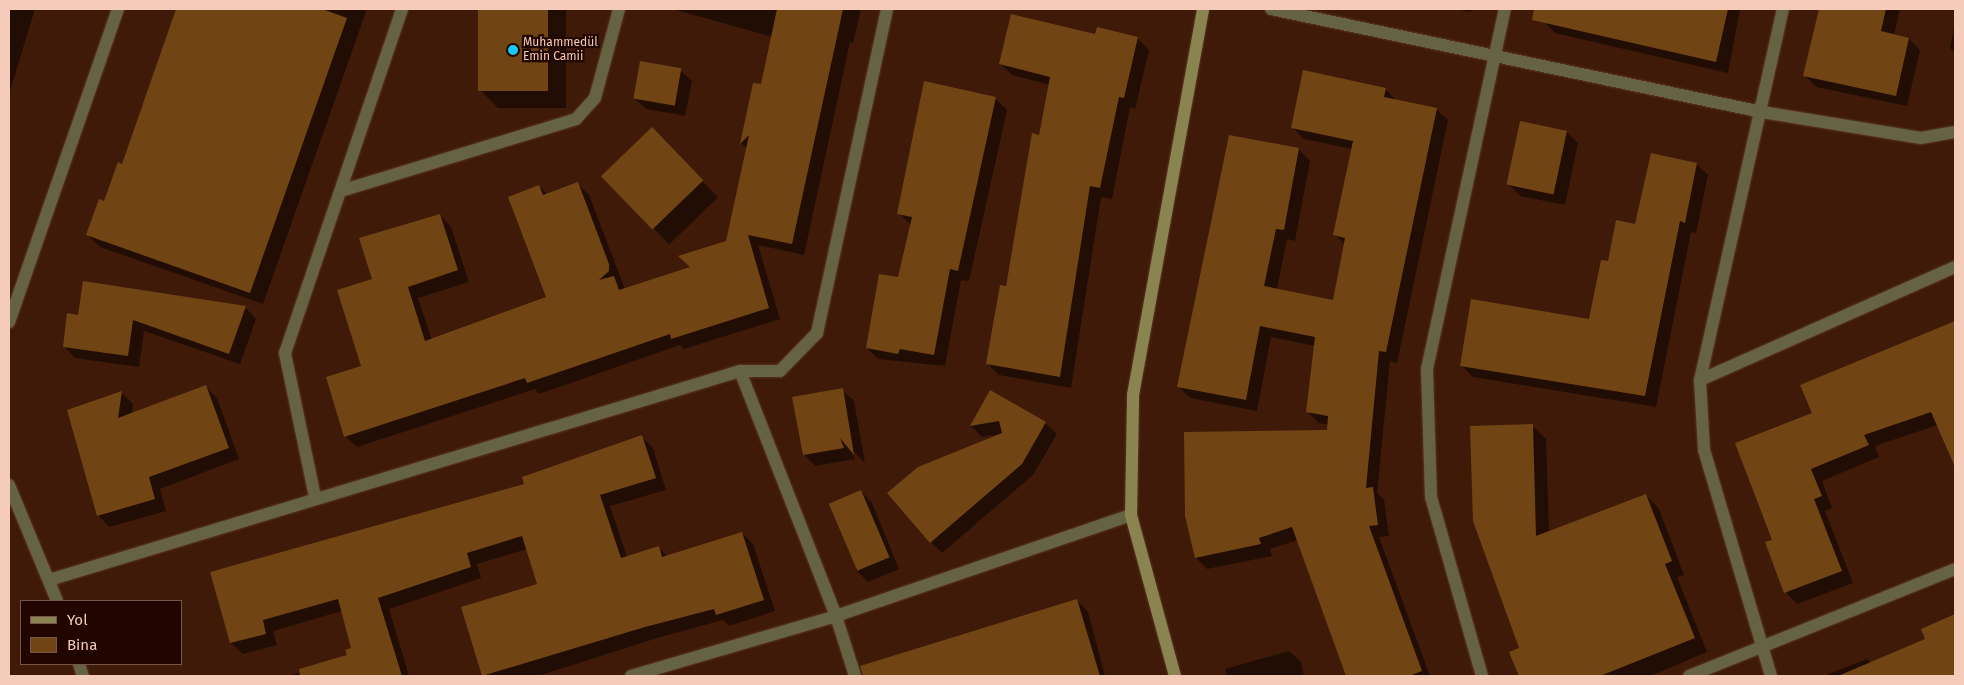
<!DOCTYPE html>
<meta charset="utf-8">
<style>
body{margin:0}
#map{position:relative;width:1964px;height:685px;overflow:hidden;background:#3f1a08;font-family:"Fira Sans",sans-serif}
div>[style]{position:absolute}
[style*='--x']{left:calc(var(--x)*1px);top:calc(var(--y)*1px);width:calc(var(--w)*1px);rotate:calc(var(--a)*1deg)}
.shadow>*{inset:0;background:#0007;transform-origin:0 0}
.building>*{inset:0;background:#714513;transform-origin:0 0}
.roads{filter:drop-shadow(0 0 1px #5c3624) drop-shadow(0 0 1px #5c3624)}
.street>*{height:12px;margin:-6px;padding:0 6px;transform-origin:6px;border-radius:6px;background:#656342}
.secondary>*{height:12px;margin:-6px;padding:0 6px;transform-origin:6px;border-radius:6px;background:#898450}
.dots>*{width:14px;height:14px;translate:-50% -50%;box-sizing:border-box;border:2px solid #210600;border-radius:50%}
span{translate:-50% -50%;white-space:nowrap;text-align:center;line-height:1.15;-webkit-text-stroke:4.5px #210600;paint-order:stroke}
.poi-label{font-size:12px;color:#f5cbb9}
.left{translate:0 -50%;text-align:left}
.frame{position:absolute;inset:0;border:10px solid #f5cbb9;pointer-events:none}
.legend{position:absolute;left:20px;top:600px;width:162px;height:65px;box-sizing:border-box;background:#210600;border:1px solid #76554a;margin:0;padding:6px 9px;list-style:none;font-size:15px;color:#f5cbb9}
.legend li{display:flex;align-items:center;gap:10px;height:25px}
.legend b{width:25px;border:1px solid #76554a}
</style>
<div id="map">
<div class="shadow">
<div style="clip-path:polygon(9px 9px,35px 9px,9px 94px)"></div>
<div style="clip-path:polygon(176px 9px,367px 9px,263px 304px,100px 247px,88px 235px,123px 165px)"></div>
<div style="clip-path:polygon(479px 9px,566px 9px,566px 108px,498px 108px,480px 90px)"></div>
<div style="clip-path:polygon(672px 9px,861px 9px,853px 43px,850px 42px,804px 255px,758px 245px,780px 319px,684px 349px,680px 345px,539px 394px,535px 389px,357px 447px,345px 436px,363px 367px,374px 280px,440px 215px,451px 227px,469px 282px,418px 298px,432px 340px,547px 298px,539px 186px,548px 195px,578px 184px,589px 195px,625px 289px,692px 268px,727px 242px,747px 149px,741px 143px,754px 84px,762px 86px,773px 37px)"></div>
<div style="clip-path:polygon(1454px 9px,1472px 9px,1471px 12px)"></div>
<div style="clip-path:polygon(1546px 9px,1740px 9px,1728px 73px,1555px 33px,1543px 21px)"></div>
<div style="clip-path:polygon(1820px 9px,1900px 9px,1894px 35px,1909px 39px,1920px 50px,1907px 106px,1816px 87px,1805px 76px)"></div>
<div style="clip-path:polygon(1955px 23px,1955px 53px,1950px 48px)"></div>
<div style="clip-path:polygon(1096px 35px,1137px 38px,1149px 50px,1135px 109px,1130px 107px,1112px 199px,1101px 197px,1071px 388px,999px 375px,988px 364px,1050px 85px,1012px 75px,1000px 64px)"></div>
<div style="clip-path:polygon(680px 70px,692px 81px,685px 116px,646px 109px,634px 98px)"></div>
<div style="clip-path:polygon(1385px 89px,1397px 101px,1436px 109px,1448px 120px,1397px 363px,1390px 361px,1377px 493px,1384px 499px,1389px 536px,1379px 537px,1430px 676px,1347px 676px,1298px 540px,1270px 549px,1272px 556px,1207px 569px,1196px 558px,1328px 432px,1329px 425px,1319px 423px,1307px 411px,1315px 346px,1271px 337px,1257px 411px,1190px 398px,1179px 387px,1299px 149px,1310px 161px,1295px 241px,1287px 239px,1277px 289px,1334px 301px,1345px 245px,1335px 235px,1352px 149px,1304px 139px,1292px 127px)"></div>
<div style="clip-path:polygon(995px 98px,1007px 110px,969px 281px,961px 280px,945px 366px,878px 359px,867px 348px,899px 279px,911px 225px,899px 213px)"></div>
<div style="left:652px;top:129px;width:95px;height:68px;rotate:46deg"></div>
<div style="clip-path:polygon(1567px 132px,1578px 143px,1565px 205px,1520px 196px,1509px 184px)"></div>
<div style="clip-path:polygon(1652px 154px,1697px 164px,1708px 175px,1696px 233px,1691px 232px,1656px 407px,1473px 377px,1462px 366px,1590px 320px,1609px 262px,1636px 226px)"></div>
<div style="clip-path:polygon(245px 307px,256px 319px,240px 364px,144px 331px,139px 367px,75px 358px,64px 346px,79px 316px)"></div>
<div style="clip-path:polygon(1952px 324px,1955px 464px,1938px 425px,1875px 446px,1879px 457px,1822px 481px,1832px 508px,1825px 511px,1853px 583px,1797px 604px,1786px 592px,1773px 540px,1814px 414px)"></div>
<div style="clip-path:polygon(206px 387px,217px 398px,239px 459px,160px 489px,166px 511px,109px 527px,98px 515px,69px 411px,122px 393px,133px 404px,132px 415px)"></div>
<div style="clip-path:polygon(842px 390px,854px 401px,865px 463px,851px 449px,855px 459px,815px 466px,804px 454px)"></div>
<div style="clip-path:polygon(990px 392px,1045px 423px,1057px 434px,1033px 475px,942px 553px,931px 542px,1000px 434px,982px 437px,971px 426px)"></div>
<div style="clip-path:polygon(1532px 425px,1546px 439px,1549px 533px,1646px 495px,1659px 509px,1684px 575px,1677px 577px,1707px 652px,1650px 676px,1520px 676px,1511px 652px,1521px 649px)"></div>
<div style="clip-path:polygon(642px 437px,653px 448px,666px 490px,610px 506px,627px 557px,659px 548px,668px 557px,742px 533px,753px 544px,775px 611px,729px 626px,723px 620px,657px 638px,538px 676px,484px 676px,462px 607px,538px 584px,527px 549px,477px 564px,481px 578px,389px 609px,409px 676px,289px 676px,348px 656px,352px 649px,342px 611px,273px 631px,277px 645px,243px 654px,231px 643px,211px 572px,525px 485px)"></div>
<div style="clip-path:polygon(861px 491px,872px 503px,899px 569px,868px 582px,856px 570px)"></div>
<div style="clip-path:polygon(1077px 600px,1088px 612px,1105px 676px,888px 676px,883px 660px)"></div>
<div style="clip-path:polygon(1955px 616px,1955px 676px,1823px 676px,1867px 659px,1871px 663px,1927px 639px,1923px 630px)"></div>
<div style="clip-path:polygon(1289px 651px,1301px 662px,1304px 676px,1227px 676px,1225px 669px)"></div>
</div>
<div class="building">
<div style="clip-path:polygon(176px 9px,322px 9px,347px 18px,250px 293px,86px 235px,99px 199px,104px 201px,118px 162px,122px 164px)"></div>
<div style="left:478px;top:9px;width:70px;height:82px"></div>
<div style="clip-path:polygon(777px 9px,843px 9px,792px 244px,748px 235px,769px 308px,671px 339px,670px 334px,527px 383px,525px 378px,344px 437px,326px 377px,361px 366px,337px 290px,372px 279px,359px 238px,440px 214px,458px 270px,408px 287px,425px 341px,546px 297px,508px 197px,539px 185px,543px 195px,578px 182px,609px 264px,609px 271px,599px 280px,614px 276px,619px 290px,690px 267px,678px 256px,726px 241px,749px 135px,740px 144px,753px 83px,761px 84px)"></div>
<div style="clip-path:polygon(1534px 9px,1728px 9px,1716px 62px,1532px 20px)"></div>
<div style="clip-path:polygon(1819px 9px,1886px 9px,1881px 31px,1909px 38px,1896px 96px,1803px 76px)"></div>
<div style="clip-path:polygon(1011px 14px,1095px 34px,1097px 27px,1138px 37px,1124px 98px,1119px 97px,1100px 188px,1090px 186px,1060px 377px,986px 364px,1000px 285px,1006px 286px,1032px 133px,1039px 135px,1050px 77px,999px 64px)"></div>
<div style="left:640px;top:61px;width:42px;height:38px;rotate:10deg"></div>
<div style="clip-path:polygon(1303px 70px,1386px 88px,1384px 97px,1437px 108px,1386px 352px,1379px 351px,1366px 488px,1373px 487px,1378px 525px,1369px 526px,1422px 671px,1409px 676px,1346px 676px,1292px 527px,1259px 538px,1261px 544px,1195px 558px,1185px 516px,1184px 432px,1327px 430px,1328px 416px,1306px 412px,1315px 337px,1260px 326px,1246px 400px,1177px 387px,1229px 135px,1299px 148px,1284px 230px,1276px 229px,1264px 286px,1333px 300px,1345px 238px,1333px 235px,1353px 141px,1291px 128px)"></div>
<div style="clip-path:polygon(924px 81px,996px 97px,958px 271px,950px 269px,934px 355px,900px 349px,898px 354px,866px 348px,879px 274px,898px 277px,912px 217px,897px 214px)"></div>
<div style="left:1520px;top:121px;width:48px;height:65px;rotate:12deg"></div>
<div style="left:652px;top:127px;width:74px;height:71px;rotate:46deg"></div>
<div style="clip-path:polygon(1651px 153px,1697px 163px,1685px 223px,1680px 221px,1645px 396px,1460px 366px,1471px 299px,1589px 319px,1601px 260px,1608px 261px,1616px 220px,1635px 224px)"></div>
<div style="clip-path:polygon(83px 281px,246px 306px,229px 354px,133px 320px,128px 356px,63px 347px,67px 313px,78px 315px)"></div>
<div style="clip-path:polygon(1955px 321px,1955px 467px,1931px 412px,1864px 435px,1869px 445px,1811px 469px,1822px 496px,1814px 499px,1842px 571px,1784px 593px,1765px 542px,1772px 540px,1735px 443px,1812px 413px,1800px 385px)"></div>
<div style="clip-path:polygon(206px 385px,229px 448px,149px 477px,155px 499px,97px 516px,67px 410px,122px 391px,118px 418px)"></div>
<div style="clip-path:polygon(843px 388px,854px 455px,840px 438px,844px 448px,803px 455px,792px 397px)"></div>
<div style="clip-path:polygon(990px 390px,1046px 422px,1022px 464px,930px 543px,887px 493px,918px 467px,1002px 433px,999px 421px,970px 426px)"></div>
<div style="clip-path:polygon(1533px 424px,1536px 536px,1646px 494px,1672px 561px,1665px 564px,1695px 638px,1600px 676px,1519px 676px,1509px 652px,1519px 648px,1473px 521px,1470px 426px)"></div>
<div style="clip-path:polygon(642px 435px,656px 478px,600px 495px,621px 558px,659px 546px,662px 557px,742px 532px,764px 600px,716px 615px,714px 609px,645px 627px,482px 676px,461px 607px,537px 584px,522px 536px,467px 553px,471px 567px,378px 598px,402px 676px,300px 676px,299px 669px,347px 655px,345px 650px,351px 648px,338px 599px,263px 620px,266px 634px,230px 643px,210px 572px,524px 484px,522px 477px)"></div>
<div style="left:861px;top:490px;width:73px;height:35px;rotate:67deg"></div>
<div style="clip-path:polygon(1077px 599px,1100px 676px,863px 676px,860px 666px)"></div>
<div style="clip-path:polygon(1955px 614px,1955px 676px,1838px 676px,1925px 639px,1921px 629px)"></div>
</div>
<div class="roads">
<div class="street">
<div style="--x:1271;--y:9;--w:502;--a:11.85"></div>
<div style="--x:1762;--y:112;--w:161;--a:9.3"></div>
<div style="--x:1921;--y:138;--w:35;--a:-10"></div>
<div style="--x:344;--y:190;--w:243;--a:-17"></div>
<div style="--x:576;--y:119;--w:28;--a:-48"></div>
<div style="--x:595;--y:98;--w:92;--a:-74.9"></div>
<div style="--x:9;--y:322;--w:331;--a:-70.8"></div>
<div style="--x:740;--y:371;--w:263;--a:68.6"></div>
<div style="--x:836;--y:616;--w:63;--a:72.4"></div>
<div style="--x:1700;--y:380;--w:279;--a:-23.9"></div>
<div style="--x:9;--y:485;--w:126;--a:67.5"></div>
<div style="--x:315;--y:497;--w:147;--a:-101.8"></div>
<div style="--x:285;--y:353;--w:363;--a:-71.2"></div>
<div style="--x:49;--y:580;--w:722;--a:-16.83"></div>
<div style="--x:740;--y:371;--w:40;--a:0"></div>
<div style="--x:780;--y:371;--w:53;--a:-45.8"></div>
<div style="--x:817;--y:333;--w:331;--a:-77.8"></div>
<div style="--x:79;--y:664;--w:13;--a:72"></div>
<div style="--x:631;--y:676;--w:214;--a:-16.3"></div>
<div style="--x:836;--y:616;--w:312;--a:-18.9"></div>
<div style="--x:1482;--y:676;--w:186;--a:-105.9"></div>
<div style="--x:1431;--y:497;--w:128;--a:-91.8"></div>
<div style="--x:1427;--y:369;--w:368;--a:-77.8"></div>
<div style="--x:1689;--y:676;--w:287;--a:-21.9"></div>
<div style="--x:1771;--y:676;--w:236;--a:-106.5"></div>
<div style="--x:1704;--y:450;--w:70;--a:-93.3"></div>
<div style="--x:1700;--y:380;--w:380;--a:-77.4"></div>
</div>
<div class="secondary">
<div style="--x:1175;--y:676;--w:167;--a:-105.3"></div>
<div style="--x:1131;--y:515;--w:120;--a:-89"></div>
<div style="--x:1133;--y:395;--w:392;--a:-79.7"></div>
</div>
</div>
<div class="dots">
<div style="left:513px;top:50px;background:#18cafb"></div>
</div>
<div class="poi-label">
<span class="left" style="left:523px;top:50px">Muhammedül<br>Emin Camii</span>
</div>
<div class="frame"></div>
<ul class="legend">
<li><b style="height:6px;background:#898450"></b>Yol</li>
<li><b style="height:14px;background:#714513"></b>Bina</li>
</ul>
</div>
